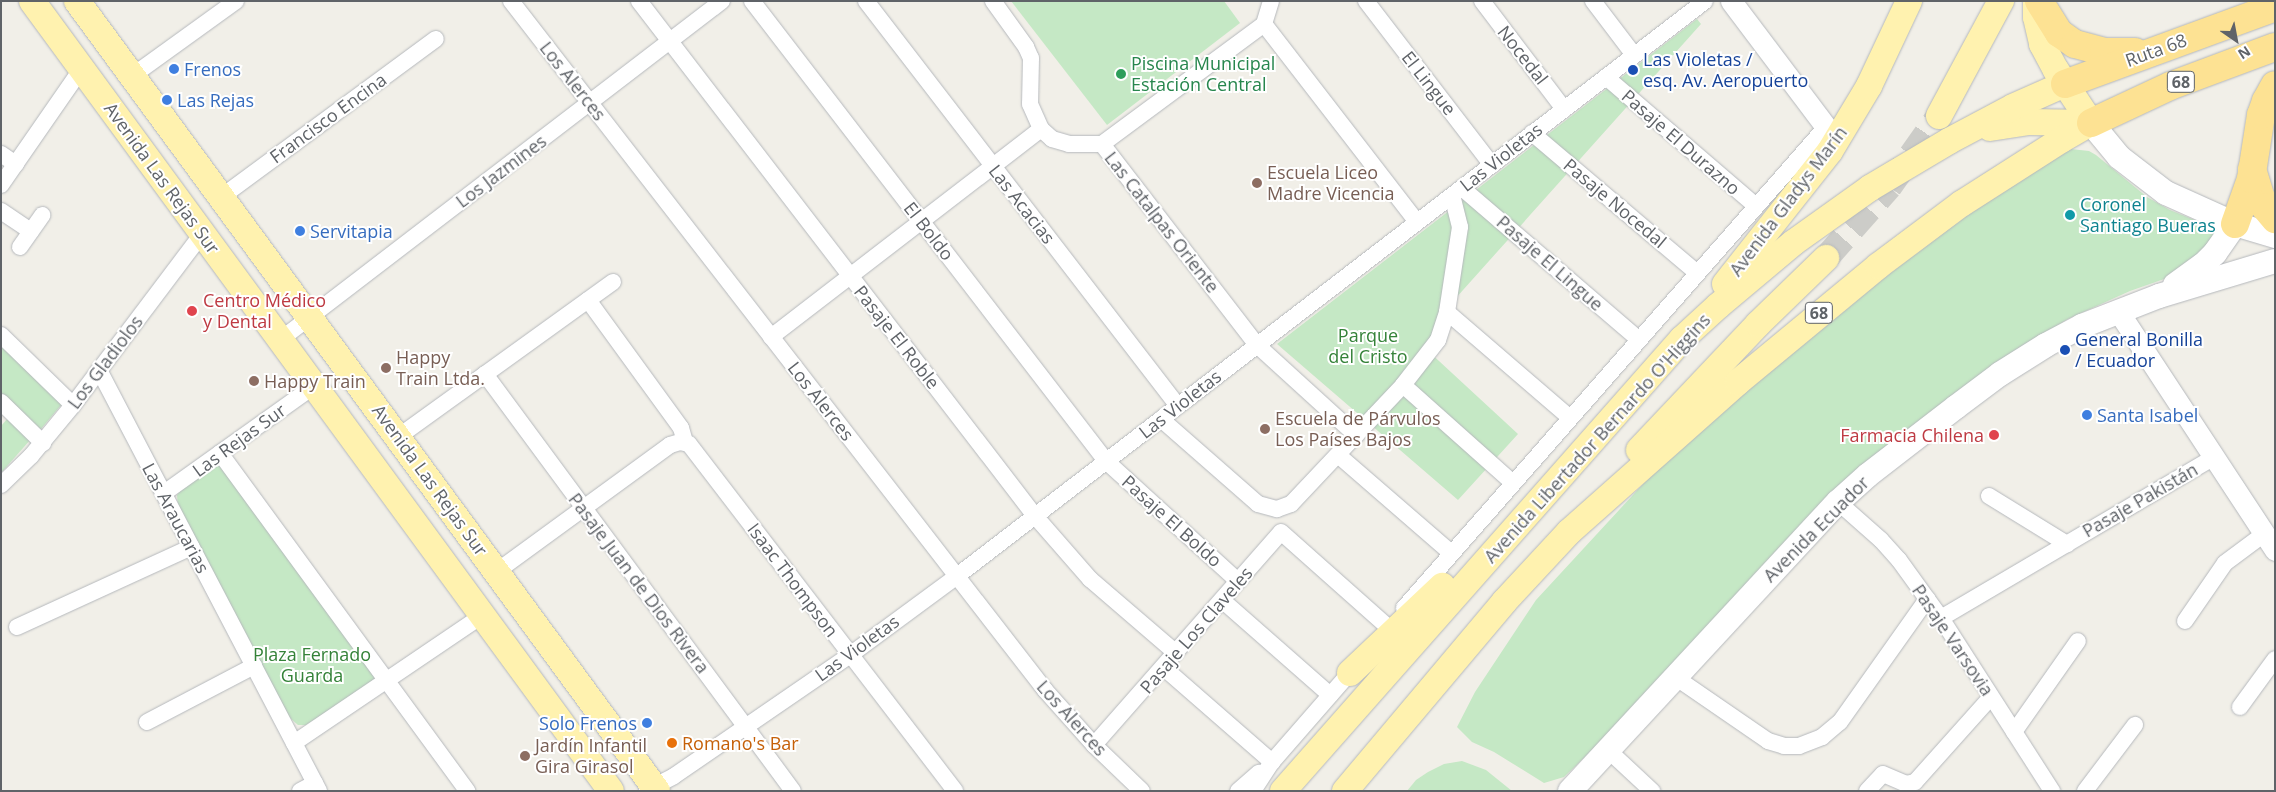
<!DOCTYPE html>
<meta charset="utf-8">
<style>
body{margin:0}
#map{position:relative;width:2276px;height:792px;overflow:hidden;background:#f1efe8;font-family:"Open Sans",sans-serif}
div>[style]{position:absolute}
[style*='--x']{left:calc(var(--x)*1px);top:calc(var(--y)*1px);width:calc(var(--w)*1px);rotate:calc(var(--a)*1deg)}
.green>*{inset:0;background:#c5e8c5}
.primary-tunnel>*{height:26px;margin-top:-13px;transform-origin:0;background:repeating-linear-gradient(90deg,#ccccc8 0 26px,transparent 0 39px)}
.roads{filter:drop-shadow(0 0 1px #b5b8bc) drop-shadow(0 0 1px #b5b8bc)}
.minor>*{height:16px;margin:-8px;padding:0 8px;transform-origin:8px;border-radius:8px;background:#fff}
.tertiary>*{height:21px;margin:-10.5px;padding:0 10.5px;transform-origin:10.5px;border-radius:10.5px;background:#fff}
.secondary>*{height:24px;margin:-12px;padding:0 12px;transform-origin:12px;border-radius:12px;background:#fff}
.primary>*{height:26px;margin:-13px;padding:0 13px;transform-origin:13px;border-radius:13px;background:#fff2af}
.motorway>*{height:28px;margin:-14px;padding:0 14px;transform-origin:14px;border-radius:14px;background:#fde293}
.dots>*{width:14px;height:14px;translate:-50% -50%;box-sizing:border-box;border:2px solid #fff;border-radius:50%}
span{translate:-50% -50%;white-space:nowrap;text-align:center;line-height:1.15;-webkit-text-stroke:4px #fff;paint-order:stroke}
.shield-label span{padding:1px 4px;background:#fff;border:1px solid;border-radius:4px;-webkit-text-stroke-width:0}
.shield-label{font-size:16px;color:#5f6368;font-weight:700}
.street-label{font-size:18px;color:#5f6368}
.transit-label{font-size:18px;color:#164399}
.left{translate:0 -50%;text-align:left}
.leisure-label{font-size:18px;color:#27864d}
.shop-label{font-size:18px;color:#366cbe}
.right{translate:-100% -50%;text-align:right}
.education-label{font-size:18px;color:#785e54}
.culture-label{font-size:18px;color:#0d838f}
.health-label{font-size:18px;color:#be3a42}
.park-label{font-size:18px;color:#348238}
.food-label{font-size:18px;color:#c56008}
.frame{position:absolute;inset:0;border:2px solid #5f6368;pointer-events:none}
.north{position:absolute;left:2211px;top:15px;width:50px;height:50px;-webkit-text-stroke:4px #fff;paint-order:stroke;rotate:147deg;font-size:14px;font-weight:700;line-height:20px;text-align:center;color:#5f6368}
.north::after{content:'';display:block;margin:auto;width:18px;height:22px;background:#5f6368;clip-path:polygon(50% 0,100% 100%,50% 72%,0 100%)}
</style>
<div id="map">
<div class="green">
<div style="clip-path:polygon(1011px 1px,1224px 1px,1240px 23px,1107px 125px)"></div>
<div style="clip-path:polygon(1697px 19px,1701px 24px,1455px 299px,1426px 349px,1518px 434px,1458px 500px,1277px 344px)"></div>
<div style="clip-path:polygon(2071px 149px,2089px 151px,2096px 155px,2147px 197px,2170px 210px,2217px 229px,2217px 232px,2209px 246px,2167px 278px,2130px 291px,2068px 319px,1994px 365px,1564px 777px,1544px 783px,1494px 752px,1472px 742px,1457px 727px,1475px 692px,1536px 600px,1668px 457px,1775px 363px,1972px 207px)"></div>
<div style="clip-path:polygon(1px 338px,62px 404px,41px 429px,39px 430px,1px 395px)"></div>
<div style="clip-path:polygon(8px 418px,31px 439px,1px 473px,1px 426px)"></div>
<div style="clip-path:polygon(221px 461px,377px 680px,306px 725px,298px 725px,290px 718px,178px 507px,177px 495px,181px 490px)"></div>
<div style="clip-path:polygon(1462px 761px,1486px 770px,1512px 791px,1407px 791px,1416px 780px,1428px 772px,1444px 764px)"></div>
</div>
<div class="primary-tunnel">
<div style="--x:1826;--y:258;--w:95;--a:-48.4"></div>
<div style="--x:1889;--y:187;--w:87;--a:-54.8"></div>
</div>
<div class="roads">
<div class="minor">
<div style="--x:511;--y:1;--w:872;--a:52.22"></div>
<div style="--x:1045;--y:690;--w:74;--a:48.3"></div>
<div style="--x:1094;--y:745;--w:66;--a:43.8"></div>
<div style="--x:639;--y:1;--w:650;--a:52.44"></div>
<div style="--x:1035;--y:516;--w:84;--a:48.9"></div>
<div style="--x:1090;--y:579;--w:113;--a:40.7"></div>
<div style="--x:752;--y:1;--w:580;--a:52.42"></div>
<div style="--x:1106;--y:461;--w:178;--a:42.3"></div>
<div style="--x:866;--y:1;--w:511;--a:52.39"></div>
<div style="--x:993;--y:1;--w:57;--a:54.3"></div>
<div style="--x:1026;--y:47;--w:12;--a:66"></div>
<div style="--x:1031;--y:58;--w:46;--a:91.2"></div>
<div style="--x:1030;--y:104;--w:27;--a:66"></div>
<div style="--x:1041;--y:129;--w:15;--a:42"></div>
<div style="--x:1052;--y:139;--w:18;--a:16"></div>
<div style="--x:1069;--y:144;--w:33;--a:0"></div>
<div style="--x:1366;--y:1;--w:207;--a:52.5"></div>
<div style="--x:1482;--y:1;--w:136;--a:52.8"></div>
<div style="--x:1593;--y:1;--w:68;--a:52.8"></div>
<div style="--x:1264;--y:24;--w:250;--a:52.3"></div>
<div style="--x:1264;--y:24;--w:24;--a:-73"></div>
<div style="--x:132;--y:76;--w:128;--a:-35.8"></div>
<div style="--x:1606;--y:77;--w:198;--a:40.7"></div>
<div style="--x:1532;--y:133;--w:216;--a:40.3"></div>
<div style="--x:1102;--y:144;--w:254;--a:52.4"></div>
<div style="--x:1257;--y:345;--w:134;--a:42.3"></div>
<div style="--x:1102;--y:144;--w:202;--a:-36.5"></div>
<div style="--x:1;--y:154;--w:18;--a:34"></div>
<div style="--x:1;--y:185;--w:142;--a:-55.3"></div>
<div style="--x:1462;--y:188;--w:232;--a:40.6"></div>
<div style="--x:220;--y:198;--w:268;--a:-36.4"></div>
<div style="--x:1;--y:211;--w:36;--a:34"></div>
<div style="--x:20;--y:247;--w:39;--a:-55"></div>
<div style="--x:588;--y:300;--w:158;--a:54"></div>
<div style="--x:681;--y:428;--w:15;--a:74"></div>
<div style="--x:1447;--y:312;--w:161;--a:40.7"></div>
<div style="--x:1;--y:335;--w:100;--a:44.2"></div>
<div style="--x:771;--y:337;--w:341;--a:-37.6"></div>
<div style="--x:280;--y:340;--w:557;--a:-37.49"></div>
<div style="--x:99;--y:370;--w:475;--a:62.4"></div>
<div style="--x:485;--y:374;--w:518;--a:53.55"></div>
<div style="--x:1403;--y:385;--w:146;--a:41.7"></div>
<div style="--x:1;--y:402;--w:59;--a:44.3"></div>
<div style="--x:1161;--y:419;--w:129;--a:41.2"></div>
<div style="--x:1258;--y:504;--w:20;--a:15"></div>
<div style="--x:1277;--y:509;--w:15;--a:-20"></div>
<div style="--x:1291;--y:504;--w:163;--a:-46.7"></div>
<div style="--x:1403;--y:385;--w:57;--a:-52.1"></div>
<div style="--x:1438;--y:340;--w:29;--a:-72"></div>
<div style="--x:1447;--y:312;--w:86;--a:-81.3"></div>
<div style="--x:1460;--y:227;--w:32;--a:-104"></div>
<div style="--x:398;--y:437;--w:265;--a:-35.8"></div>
<div style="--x:220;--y:453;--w:419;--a:53.8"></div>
<div style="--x:1338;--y:455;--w:148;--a:40.9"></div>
<div style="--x:1;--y:485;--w:42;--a:-44"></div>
<div style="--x:31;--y:456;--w:66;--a:-50.5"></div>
<div style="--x:73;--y:405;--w:214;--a:-53"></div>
<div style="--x:164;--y:493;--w:184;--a:-35.5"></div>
<div style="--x:1989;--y:496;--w:92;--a:31.6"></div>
<div style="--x:1838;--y:502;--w:57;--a:41.5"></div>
<div style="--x:1881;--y:540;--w:27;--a:48"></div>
<div style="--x:1899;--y:560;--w:72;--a:54.1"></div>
<div style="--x:1941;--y:618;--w:206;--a:57.3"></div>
<div style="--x:1281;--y:532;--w:143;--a:41.6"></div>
<div style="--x:496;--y:572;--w:215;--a:-36.1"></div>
<div style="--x:670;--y:445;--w:10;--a:-17"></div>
<div style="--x:680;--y:442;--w:9;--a:13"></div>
<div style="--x:689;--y:444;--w:437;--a:52.5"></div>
<div style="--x:1222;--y:600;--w:144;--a:41.3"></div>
<div style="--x:1404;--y:608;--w:640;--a:-48.74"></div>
<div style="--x:1941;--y:618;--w:317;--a:-30.5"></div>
<div style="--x:2185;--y:621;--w:70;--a:-55.4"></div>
<div style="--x:2225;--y:563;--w:49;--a:-36.6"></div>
<div style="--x:17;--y:627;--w:192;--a:-24.6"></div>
<div style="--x:1163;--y:667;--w:145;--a:41.1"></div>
<div style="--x:1675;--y:677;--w:113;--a:34.5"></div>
<div style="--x:1768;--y:741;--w:17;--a:17"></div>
<div style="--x:1784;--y:746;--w:15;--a:0"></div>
<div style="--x:1799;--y:746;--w:25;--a:-21"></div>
<div style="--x:1822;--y:737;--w:23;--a:-40"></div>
<div style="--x:1840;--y:722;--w:151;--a:-54.7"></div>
<div style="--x:2240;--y:707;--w:59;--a:-53.9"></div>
<div style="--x:147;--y:722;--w:121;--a:-27.6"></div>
<div style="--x:2014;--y:732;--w:111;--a:-54.9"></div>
<div style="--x:294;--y:743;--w:228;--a:-34.1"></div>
<div style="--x:1094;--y:745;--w:283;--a:-48.7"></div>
<div style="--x:1607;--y:749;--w:62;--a:43"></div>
<div style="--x:647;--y:790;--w:30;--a:-27"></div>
<div style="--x:674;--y:776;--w:214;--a:-34.5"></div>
<div style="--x:850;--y:655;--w:133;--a:-36.4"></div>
<div style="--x:957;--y:576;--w:943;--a:-37.55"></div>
<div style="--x:300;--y:791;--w:17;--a:-28"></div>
<div style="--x:1238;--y:791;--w:28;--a:-41"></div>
<div style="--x:1253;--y:791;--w:35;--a:-57"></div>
<div style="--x:1272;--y:762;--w:126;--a:-48.9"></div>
<div style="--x:1867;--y:791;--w:23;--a:-47"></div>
<div style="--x:1883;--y:774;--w:25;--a:23"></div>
<div style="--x:1906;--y:784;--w:9;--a:-13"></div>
<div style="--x:1915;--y:782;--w:114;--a:-48.2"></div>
<div style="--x:2085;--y:791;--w:83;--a:-52.9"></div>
</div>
<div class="tertiary">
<div style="--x:1731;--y:1;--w:158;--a:53"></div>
<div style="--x:2118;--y:311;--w:286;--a:56.7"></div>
</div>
<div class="secondary">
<div style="--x:2091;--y:123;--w:44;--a:50.5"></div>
<div style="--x:2119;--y:157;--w:59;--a:37.5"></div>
<div style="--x:2166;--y:193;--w:76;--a:24.2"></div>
<div style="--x:2235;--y:224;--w:42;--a:16.7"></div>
<div style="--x:2175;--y:285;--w:34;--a:-36"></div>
<div style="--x:2203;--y:265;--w:17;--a:-45"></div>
<div style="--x:2215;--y:253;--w:35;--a:-55"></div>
<div style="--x:1570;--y:791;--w:394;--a:-47.2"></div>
<div style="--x:1838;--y:502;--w:40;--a:-42"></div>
<div style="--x:1868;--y:475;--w:111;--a:-37.7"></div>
<div style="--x:1956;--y:407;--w:55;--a:-36.9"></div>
<div style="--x:2000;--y:374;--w:54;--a:-32.2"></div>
<div style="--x:2046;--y:345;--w:41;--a:-27.8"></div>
<div style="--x:2082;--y:326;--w:83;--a:-21.3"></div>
<div style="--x:2159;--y:296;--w:121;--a:-16.8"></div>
</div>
<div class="primary">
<div style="--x:32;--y:1;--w:979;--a:53.76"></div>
<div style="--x:77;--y:1;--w:980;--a:53.71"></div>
<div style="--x:2036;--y:1;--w:16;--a:90"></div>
<div style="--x:2036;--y:17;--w:28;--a:77"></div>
<div style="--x:2042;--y:44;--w:30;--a:62"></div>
<div style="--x:2056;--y:70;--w:64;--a:56.6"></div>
<div style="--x:1939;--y:116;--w:131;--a:-61.7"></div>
<div style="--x:1990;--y:128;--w:38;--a:-9"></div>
<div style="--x:2028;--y:122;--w:62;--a:0.9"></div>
<div style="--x:1725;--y:284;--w:169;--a:-51.7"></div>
<div style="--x:1830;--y:151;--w:76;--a:-59"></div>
<div style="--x:1869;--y:86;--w:94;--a:-64.8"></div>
<div style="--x:1639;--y:450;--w:173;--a:-46.6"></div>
<div style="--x:1758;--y:324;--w:95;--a:-44.1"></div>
<div style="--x:1350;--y:673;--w:127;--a:-43.4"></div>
<div style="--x:1283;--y:791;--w:603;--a:-48.56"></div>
<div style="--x:1682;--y:339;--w:49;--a:-42.5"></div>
<div style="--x:1718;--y:306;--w:98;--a:-40"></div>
<div style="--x:1793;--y:243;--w:95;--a:-35.5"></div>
<div style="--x:1870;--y:188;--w:92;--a:-30.7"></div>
<div style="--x:1949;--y:141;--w:72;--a:-28"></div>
<div style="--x:2013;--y:107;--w:57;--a:-23.9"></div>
<div style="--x:1345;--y:791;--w:247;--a:-49.9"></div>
<div style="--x:1504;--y:602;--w:96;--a:-47.1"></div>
<div style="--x:1569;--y:532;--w:226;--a:-41.6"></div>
<div style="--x:1738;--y:382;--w:182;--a:-39.6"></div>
<div style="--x:1878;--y:266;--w:104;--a:-36.8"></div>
<div style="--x:1961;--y:204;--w:119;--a:-32.6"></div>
<div style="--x:2061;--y:140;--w:34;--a:-30"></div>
</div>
<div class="motorway">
<div style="--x:2039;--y:1;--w:38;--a:58"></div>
<div style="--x:2059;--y:33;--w:19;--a:35"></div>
<div style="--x:2075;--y:44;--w:30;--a:15"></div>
<div style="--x:2104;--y:52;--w:31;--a:0"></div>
<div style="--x:2065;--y:84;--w:224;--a:-20.1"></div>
<div style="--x:2091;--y:123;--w:87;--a:-25.1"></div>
<div style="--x:2170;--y:86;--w:112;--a:-20.4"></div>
<div style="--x:2252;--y:169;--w:28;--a:73"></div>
<div style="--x:2260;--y:196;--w:12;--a:66"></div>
<div style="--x:2265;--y:207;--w:16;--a:50"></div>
<div style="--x:2235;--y:224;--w:48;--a:-70.4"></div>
<div style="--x:2251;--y:179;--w:65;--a:-81.1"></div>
<div style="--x:2261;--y:115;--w:15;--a:-70"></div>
<div style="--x:2266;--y:101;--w:18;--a:-61"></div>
</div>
</div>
<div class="dots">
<div style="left:174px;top:69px;background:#3f7fe0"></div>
<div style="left:1633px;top:70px;background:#1a4fb4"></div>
<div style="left:1121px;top:74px;background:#2e9e5b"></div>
<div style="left:167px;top:100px;background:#3f7fe0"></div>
<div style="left:1257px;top:183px;background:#8d6e63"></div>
<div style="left:2070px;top:215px;background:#0f9aa8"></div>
<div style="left:300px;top:231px;background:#3f7fe0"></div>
<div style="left:192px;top:311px;background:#e0444e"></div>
<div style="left:2065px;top:350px;background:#1a4fb4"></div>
<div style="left:386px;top:368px;background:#8d6e63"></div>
<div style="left:254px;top:381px;background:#8d6e63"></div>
<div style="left:2087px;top:415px;background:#3f7fe0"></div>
<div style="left:1265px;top:429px;background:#8d6e63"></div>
<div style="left:1994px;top:435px;background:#e0444e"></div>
<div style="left:647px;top:723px;background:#3f7fe0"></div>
<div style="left:672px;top:743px;background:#e8710a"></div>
<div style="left:525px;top:756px;background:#8d6e63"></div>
</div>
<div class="shield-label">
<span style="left:2181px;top:82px">68</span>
<span style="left:1819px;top:313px">68</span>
</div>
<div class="street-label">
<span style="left:2156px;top:50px;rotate:-20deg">Ruta 68</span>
<span style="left:1523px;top:55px;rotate:52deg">Nocedal</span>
<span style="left:573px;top:81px;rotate:52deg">Los Alerces</span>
<span style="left:1429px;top:83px;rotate:52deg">El Lingue</span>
<span style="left:328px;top:118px;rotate:-36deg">Francisco Encina</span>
<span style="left:1681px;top:142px;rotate:41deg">Pasaje El Durazno</span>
<span style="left:1501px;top:157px;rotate:-38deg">Las Violetas</span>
<span style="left:501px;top:171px;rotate:-37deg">Los Jazmines</span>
<span style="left:162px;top:178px;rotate:54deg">Avenida Las Rejas Sur</span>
<span style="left:1788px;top:201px;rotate:-53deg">Avenida Gladys Marín</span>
<span style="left:1615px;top:203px;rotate:40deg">Pasaje Nocedal</span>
<span style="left:1022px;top:204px;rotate:52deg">Las Acacias</span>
<span style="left:1162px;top:222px;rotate:52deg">Las Catalpas Oriente</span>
<span style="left:929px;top:231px;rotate:52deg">El Boldo</span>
<span style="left:1550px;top:263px;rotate:41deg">Pasaje El Lingue</span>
<span style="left:897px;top:337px;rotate:52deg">Pasaje El Roble</span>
<span style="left:105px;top:362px;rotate:-53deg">Los Gladiolos</span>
<span style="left:821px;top:401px;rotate:52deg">Los Alerces</span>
<span style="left:1180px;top:404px;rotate:-38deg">Las Violetas</span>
<span style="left:1597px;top:438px;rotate:-48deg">Avenida Libertador Bernardo O'Higgins</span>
<span style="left:239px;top:440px;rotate:-36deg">Las Rejas Sur</span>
<span style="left:430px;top:480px;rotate:54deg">Avenida Las Rejas Sur</span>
<span style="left:2140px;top:500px;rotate:-30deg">Pasaje Pakistán</span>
<span style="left:176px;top:518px;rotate:62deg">Las Araucarias</span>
<span style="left:1172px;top:521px;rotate:42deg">Pasaje El Boldo</span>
<span style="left:1816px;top:529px;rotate:-45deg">Avenida Ecuador</span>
<span style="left:793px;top:580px;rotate:53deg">Isaac Thompson</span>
<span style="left:639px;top:583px;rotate:53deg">Pasaje Juan de Dios Rivera</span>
<span style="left:1196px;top:630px;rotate:-49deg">Pasaje Los Claveles</span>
<span style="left:1953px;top:640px;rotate:56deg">Pasaje Varsovia</span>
<span style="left:857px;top:648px;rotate:-36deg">Las Violetas</span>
<span style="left:1072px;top:718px;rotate:48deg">Los Alerces</span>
</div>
<div class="transit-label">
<span class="left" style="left:1643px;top:70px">Las Violetas /<br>esq. Av. Aeropuerto</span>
<span class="left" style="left:2075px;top:350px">General Bonilla<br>/ Ecuador</span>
</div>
<div class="leisure-label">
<span class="left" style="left:1131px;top:74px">Piscina Municipal<br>Estación Central</span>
</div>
<div class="shop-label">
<span class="left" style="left:184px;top:69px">Frenos</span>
<span class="left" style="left:177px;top:100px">Las Rejas</span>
<span class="left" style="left:310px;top:231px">Servitapia</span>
<span class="left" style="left:2097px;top:415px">Santa Isabel</span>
<span class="right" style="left:637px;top:723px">Solo Frenos</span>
</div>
<div class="education-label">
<span class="left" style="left:1267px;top:183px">Escuela Liceo<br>Madre Vicencia</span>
<span class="left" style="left:396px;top:368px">Happy<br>Train Ltda.</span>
<span class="left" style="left:264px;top:381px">Happy Train</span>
<span class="left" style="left:1275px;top:429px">Escuela de Párvulos<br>Los Países Bajos</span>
<span class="left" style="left:535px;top:756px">Jardín Infantil<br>Gira Girasol</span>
</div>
<div class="culture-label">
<span class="left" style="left:2080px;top:215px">Coronel<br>Santiago Bueras</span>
</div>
<div class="health-label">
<span class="left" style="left:203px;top:311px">Centro Médico<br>y Dental</span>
<span class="right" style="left:1984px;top:435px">Farmacia Chilena</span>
</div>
<div class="park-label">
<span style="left:1368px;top:346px">Parque<br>del Cristo</span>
<span style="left:312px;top:665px">Plaza Fernado<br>Guarda</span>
</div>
<div class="food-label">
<span class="left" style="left:682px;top:743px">Romano's Bar</span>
</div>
<div class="frame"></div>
<div class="north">N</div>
</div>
